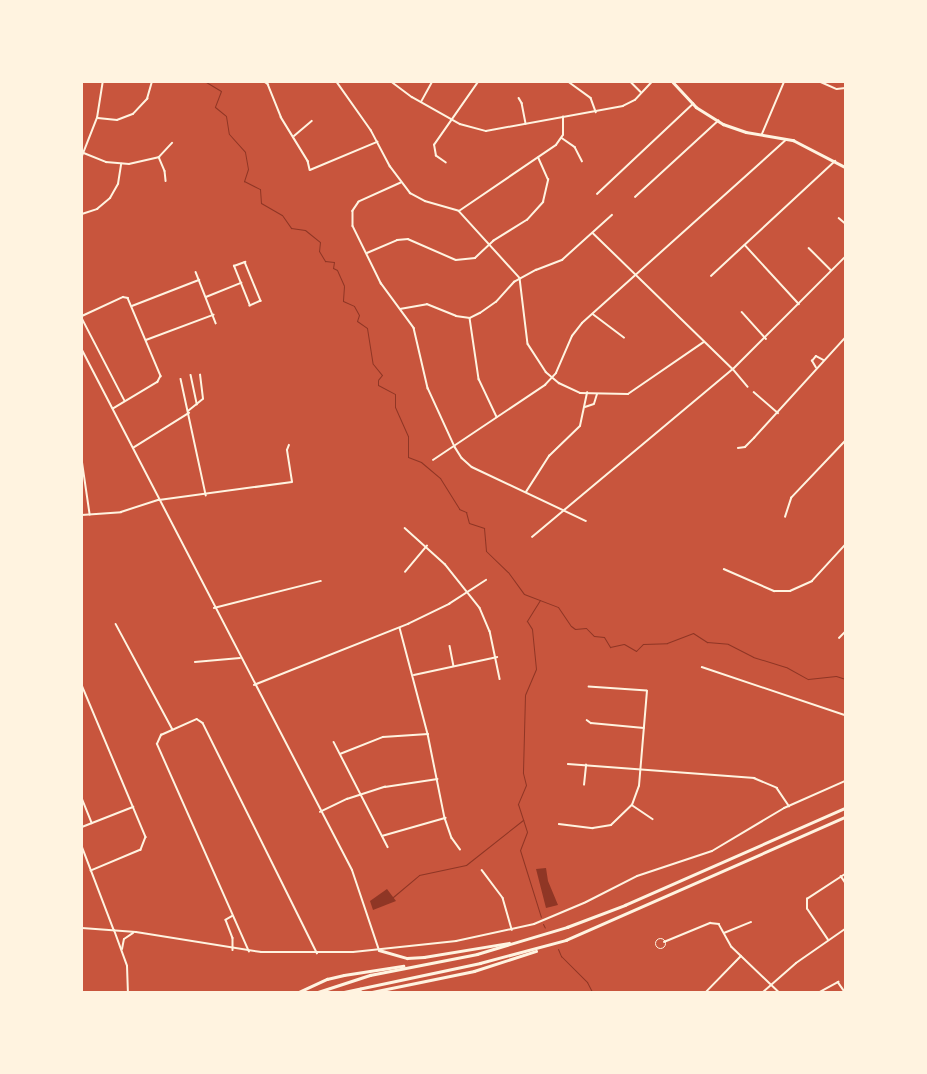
<!DOCTYPE html>
<style>
body{margin:0}
#map{position:relative;width:927px;height:1074px;overflow:hidden;background:#c8553d;font-family:Georgia,serif}
div>[style]{position:absolute}
[style*='--x']{left:calc(var(--x)*1px);top:calc(var(--y)*1px);width:calc(var(--w)*1px);rotate:calc(var(--a)*1deg)}
.water>*{inset:0;background:#8f3625}
.stream>*{height:1px;margin:-0.5px;padding:0 0.5px;transform-origin:0.5px;border-radius:0.5px;background:#8f3625}
.minor>*{height:1.5px;margin:-0.75px;padding:0 0.75px;transform-origin:0.75px;border-radius:0.75px;background:#fff3e0}
.minor>.ring{margin:-0.75px;padding:0;box-sizing:content-box;background:none;border:1.5px solid #fff3e0;border-radius:50%}
.tertiary>*{height:2px;margin:-1px;padding:0 1px;transform-origin:1px;border-radius:1px;background:#fff3e0}
.secondary>*{height:2px;margin:-1px;padding:0 1px;transform-origin:1px;border-radius:1px;background:#fff3e0}
.primary>*{height:2.5px;margin:-1.25px;padding:0 1.25px;transform-origin:1.25px;border-radius:1.25px;background:#fff3e0}
.motorway>*{height:2.5px;margin:-1.25px;padding:0 1.25px;transform-origin:1.25px;border-radius:1.25px;background:#fff3e0}
span{translate:-50% -50%;white-space:nowrap;text-align:center;line-height:1.15;-webkit-text-stroke:4px #fff3e0;paint-order:stroke}
.frame{position:absolute;inset:0;border:83px solid #fff3e0;pointer-events:none}
</style>
<div id="map">
<div class="water">
<div style="clip-path:polygon(546px 868px,548px 881px,558px 905px,546px 908px,536px 869px)"></div>
<div style="clip-path:polygon(387px 889px,396px 901px,373px 910px,370px 901px)"></div>
</div>
<div class="stream">
<div style="--x:206;--y:82;--w:17;--a:31"></div>
<div style="--x:221;--y:91;--w:17;--a:111"></div>
<div style="--x:215;--y:107;--w:14;--a:39"></div>
<div style="--x:226;--y:116;--w:18;--a:81"></div>
<div style="--x:229;--y:134;--w:24;--a:48"></div>
<div style="--x:245;--y:152;--w:17;--a:80"></div>
<div style="--x:248;--y:169;--w:13;--a:108"></div>
<div style="--x:244;--y:181;--w:18;--a:27"></div>
<div style="--x:260;--y:189;--w:14;--a:86"></div>
<div style="--x:261;--y:203;--w:24;--a:30"></div>
<div style="--x:282;--y:215;--w:16;--a:55"></div>
<div style="--x:291;--y:228;--w:14;--a:8"></div>
<div style="--x:305;--y:230;--w:19;--a:39"></div>
<div style="--x:320;--y:242;--w:9;--a:96"></div>
<div style="--x:319;--y:251;--w:12;--a:59"></div>
<div style="--x:325;--y:261;--w:9;--a:6"></div>
<div style="--x:334;--y:262;--w:6;--a:99"></div>
<div style="--x:333;--y:268;--w:4;--a:27"></div>
<div style="--x:337;--y:270;--w:17;--a:66"></div>
<div style="--x:344;--y:286;--w:15;--a:94"></div>
<div style="--x:343;--y:301;--w:12;--a:24"></div>
<div style="--x:354;--y:306;--w:10;--a:61"></div>
<div style="--x:359;--y:315;--w:6;--a:108"></div>
<div style="--x:357;--y:321;--w:12;--a:35"></div>
<div style="--x:367;--y:328;--w:36;--a:81"></div>
<div style="--x:373;--y:364;--w:14;--a:51"></div>
<div style="--x:382;--y:375;--w:6;--a:129"></div>
<div style="--x:378;--y:380;--w:5;--a:90"></div>
<div style="--x:378;--y:385;--w:19;--a:28"></div>
<div style="--x:395;--y:394;--w:13;--a:90"></div>
<div style="--x:395;--y:407;--w:32;--a:66"></div>
<div style="--x:408;--y:436;--w:21;--a:90"></div>
<div style="--x:408;--y:457;--w:14;--a:21"></div>
<div style="--x:421;--y:462;--w:25;--a:40"></div>
<div style="--x:440;--y:478;--w:36;--a:58"></div>
<div style="--x:459;--y:509;--w:8;--a:23"></div>
<div style="--x:466;--y:512;--w:11;--a:75"></div>
<div style="--x:469;--y:523;--w:16;--a:18"></div>
<div style="--x:484;--y:528;--w:23;--a:85"></div>
<div style="--x:486;--y:551;--w:30;--a:44"></div>
<div style="--x:508;--y:572;--w:27;--a:54"></div>
<div style="--x:524;--y:594;--w:36;--a:21"></div>
<div style="--x:558;--y:607;--w:23;--a:56"></div>
<div style="--x:571;--y:626;--w:5;--a:37"></div>
<div style="--x:575;--y:629;--w:11;--a:-5"></div>
<div style="--x:586;--y:628;--w:11;--a:45"></div>
<div style="--x:594;--y:636;--w:10;--a:6"></div>
<div style="--x:604;--y:637;--w:12;--a:59"></div>
<div style="--x:610;--y:647;--w:14;--a:-12"></div>
<div style="--x:624;--y:644;--w:14;--a:30"></div>
<div style="--x:636;--y:651;--w:10;--a:-45"></div>
<div style="--x:643;--y:644;--w:24;--a:-2"></div>
<div style="--x:667;--y:643;--w:28;--a:-21"></div>
<div style="--x:693;--y:633;--w:17;--a:33"></div>
<div style="--x:707;--y:642;--w:21;--a:5"></div>
<div style="--x:728;--y:644;--w:28;--a:27"></div>
<div style="--x:753;--y:657;--w:34;--a:17"></div>
<div style="--x:786;--y:667;--w:25;--a:29"></div>
<div style="--x:808;--y:679;--w:28;--a:-6"></div>
<div style="--x:836;--y:676;--w:9;--a:18"></div>
<div style="--x:540;--y:600;--w:25;--a:122"></div>
<div style="--x:527;--y:621;--w:9;--a:58"></div>
<div style="--x:532;--y:629;--w:40;--a:84.3"></div>
<div style="--x:536;--y:669;--w:28;--a:113"></div>
<div style="--x:525;--y:695;--w:78;--a:91.5"></div>
<div style="--x:523;--y:773;--w:12;--a:76"></div>
<div style="--x:526;--y:785;--w:21;--a:113"></div>
<div style="--x:518;--y:804;--w:29;--a:72"></div>
<div style="--x:527;--y:832;--w:19;--a:111"></div>
<div style="--x:520;--y:850;--w:70;--a:72.6"></div>
<div style="--x:393;--y:897;--w:34;--a:-40"></div>
<div style="--x:419;--y:875;--w:48;--a:-12"></div>
<div style="--x:466;--y:865;--w:73;--a:-38.3"></div>
<div style="--x:543;--y:924;--w:4;--a:63"></div>
<div style="--x:558;--y:949;--w:8;--a:67"></div>
<div style="--x:561;--y:956;--w:37;--a:45"></div>
<div style="--x:587;--y:982;--w:11;--a:63"></div>
</div>
<div class="minor">
<div style="--x:265;--y:82;--w:4;--a:34"></div>
<div style="--x:268;--y:84;--w:35;--a:68"></div>
<div style="--x:281;--y:117;--w:52;--a:58.5"></div>
<div style="--x:308;--y:161;--w:9;--a:77"></div>
<div style="--x:310;--y:170;--w:73;--a:-22.7"></div>
<div style="--x:337;--y:82;--w:59;--a:54.7"></div>
<div style="--x:371;--y:130;--w:41;--a:62.2"></div>
<div style="--x:390;--y:166;--w:34;--a:53"></div>
<div style="--x:410;--y:193;--w:17;--a:28"></div>
<div style="--x:425;--y:201;--w:35;--a:16"></div>
<div style="--x:459;--y:211;--w:91;--a:47.7"></div>
<div style="--x:520;--y:278;--w:66;--a:83.1"></div>
<div style="--x:528;--y:344;--w:33;--a:57"></div>
<div style="--x:546;--y:372;--w:17;--a:40"></div>
<div style="--x:559;--y:383;--w:23;--a:25"></div>
<div style="--x:580;--y:393;--w:48;--a:1.2"></div>
<div style="--x:628;--y:394;--w:92;--a:-34.4"></div>
<div style="--x:392;--y:82;--w:25;--a:37"></div>
<div style="--x:412;--y:97;--w:55;--a:29.4"></div>
<div style="--x:460;--y:124;--w:27;--a:15"></div>
<div style="--x:486;--y:131;--w:139;--a:-10.3"></div>
<div style="--x:623;--y:106;--w:13;--a:-27"></div>
<div style="--x:635;--y:100;--w:25;--a:-47"></div>
<div style="--x:569;--y:82;--w:27;--a:36"></div>
<div style="--x:591;--y:98;--w:15;--a:70"></div>
<div style="--x:631;--y:82;--w:14;--a:45"></div>
<div style="--x:821;--y:82;--w:17;--a:24"></div>
<div style="--x:837;--y:89;--w:8;--a:-7"></div>
<div style="--x:519;--y:98;--w:6;--a:59"></div>
<div style="--x:522;--y:103;--w:21;--a:79"></div>
<div style="--x:421;--y:102;--w:23;--a:-61"></div>
<div style="--x:98;--y:118;--w:19;--a:6"></div>
<div style="--x:117;--y:120;--w:17;--a:-21"></div>
<div style="--x:133;--y:114;--w:21;--a:-47"></div>
<div style="--x:147;--y:99;--w:18;--a:-74"></div>
<div style="--x:762;--y:134;--w:56;--a:-67.1"></div>
<div style="--x:294;--y:136;--w:23;--a:-40"></div>
<div style="--x:562;--y:138;--w:16;--a:35"></div>
<div style="--x:575;--y:147;--w:16;--a:63"></div>
<div style="--x:84;--y:153;--w:24;--a:22"></div>
<div style="--x:106;--y:162;--w:23;--a:5"></div>
<div style="--x:129;--y:164;--w:31;--a:-13"></div>
<div style="--x:159;--y:157;--w:19;--a:-47"></div>
<div style="--x:82;--y:156;--w:41;--a:-68.5"></div>
<div style="--x:97;--y:118;--w:36;--a:-81"></div>
<div style="--x:159;--y:157;--w:15;--a:67"></div>
<div style="--x:165;--y:171;--w:10;--a:84"></div>
<div style="--x:446;--y:163;--w:12;--a:-145"></div>
<div style="--x:436;--y:156;--w:11;--a:-100"></div>
<div style="--x:434;--y:145;--w:77;--a:-55.1"></div>
<div style="--x:401;--y:183;--w:46;--a:155.7"></div>
<div style="--x:359;--y:202;--w:11;--a:124"></div>
<div style="--x:353;--y:211;--w:15;--a:90"></div>
<div style="--x:353;--y:226;--w:64;--a:63.8"></div>
<div style="--x:381;--y:283;--w:56;--a:53.7"></div>
<div style="--x:414;--y:328;--w:62;--a:76.9"></div>
<div style="--x:428;--y:388;--w:65;--a:65.4"></div>
<div style="--x:455;--y:447;--w:13;--a:58"></div>
<div style="--x:462;--y:458;--w:13;--a:42"></div>
<div style="--x:472;--y:467;--w:126;--a:25.3"></div>
<div style="--x:597;--y:194;--w:132;--a:-43.2"></div>
<div style="--x:635;--y:197;--w:113;--a:-42.5"></div>
<div style="--x:459;--y:211;--w:117;--a:-34.2"></div>
<div style="--x:556;--y:145;--w:12;--a:-55"></div>
<div style="--x:563;--y:135;--w:18;--a:-90"></div>
<div style="--x:82;--y:214;--w:16;--a:-18"></div>
<div style="--x:97;--y:209;--w:17;--a:-40"></div>
<div style="--x:110;--y:198;--w:16;--a:-60"></div>
<div style="--x:118;--y:184;--w:20;--a:-81"></div>
<div style="--x:839;--y:218;--w:8;--a:40"></div>
<div style="--x:593;--y:233;--w:195;--a:44.2"></div>
<div style="--x:733;--y:369;--w:23;--a:50"></div>
<div style="--x:745;--y:245;--w:80;--a:47.5"></div>
<div style="--x:809;--y:248;--w:31;--a:45"></div>
<div style="--x:367;--y:253;--w:33;--a:-23"></div>
<div style="--x:397;--y:240;--w:11;--a:-5"></div>
<div style="--x:408;--y:239;--w:52;--a:23.6"></div>
<div style="--x:456;--y:260;--w:19;--a:-6"></div>
<div style="--x:475;--y:258;--w:25;--a:-43"></div>
<div style="--x:493;--y:241;--w:40;--a:-32"></div>
<div style="--x:527;--y:220;--w:24;--a:-48"></div>
<div style="--x:543;--y:202;--w:23;--a:-77"></div>
<div style="--x:548;--y:180;--w:24;--a:-114"></div>
<div style="--x:245;--y:262;--w:42;--a:67.7"></div>
<div style="--x:261;--y:301;--w:12;--a:156"></div>
<div style="--x:250;--y:306;--w:43;--a:-111.8"></div>
<div style="--x:234;--y:266;--w:12;--a:-20"></div>
<div style="--x:196;--y:272;--w:55;--a:68.6"></div>
<div style="--x:711;--y:276;--w:169;--a:-42.8"></div>
<div style="--x:206;--y:297;--w:38;--a:-22"></div>
<div style="--x:132;--y:306;--w:72;--a:-21.2"></div>
<div style="--x:400;--y:309;--w:27;--a:-10"></div>
<div style="--x:427;--y:304;--w:31;--a:22"></div>
<div style="--x:456;--y:316;--w:14;--a:8"></div>
<div style="--x:470;--y:318;--w:11;--a:-27"></div>
<div style="--x:480;--y:313;--w:19;--a:-35"></div>
<div style="--x:496;--y:302;--w:27;--a:-48"></div>
<div style="--x:514;--y:282;--w:25;--a:-29"></div>
<div style="--x:536;--y:270;--w:28;--a:-21"></div>
<div style="--x:562;--y:260;--w:67;--a:-42"></div>
<div style="--x:742;--y:312;--w:36;--a:48"></div>
<div style="--x:593;--y:314;--w:39;--a:37"></div>
<div style="--x:82;--y:316;--w:45;--a:-24.9"></div>
<div style="--x:123;--y:297;--w:5;--a:11"></div>
<div style="--x:128;--y:298;--w:85;--a:67.1"></div>
<div style="--x:161;--y:376;--w:7;--a:117"></div>
<div style="--x:158;--y:382;--w:52;--a:149"></div>
<div style="--x:82;--y:318;--w:93;--a:62.6"></div>
<div style="--x:470;--y:318;--w:62;--a:81.6"></div>
<div style="--x:479;--y:379;--w:42;--a:64.7"></div>
<div style="--x:146;--y:340;--w:72;--a:-20.5"></div>
<div style="--x:816;--y:368;--w:8;--a:-120"></div>
<div style="--x:812;--y:361;--w:6;--a:-51"></div>
<div style="--x:816;--y:356;--w:9;--a:27"></div>
<div style="--x:191;--y:375;--w:30;--a:78"></div>
<div style="--x:181;--y:379;--w:119;--a:77.8"></div>
<div style="--x:754;--y:392;--w:32;--a:41"></div>
<div style="--x:585;--y:407;--w:9;--a:-18"></div>
<div style="--x:594;--y:404;--w:10;--a:-73"></div>
<div style="--x:188;--y:411;--w:19;--a:-39"></div>
<div style="--x:203;--y:399;--w:24;--a:-97"></div>
<div style="--x:133;--y:448;--w:66;--a:-32"></div>
<div style="--x:738;--y:448;--w:7;--a:-8"></div>
<div style="--x:745;--y:447;--w:13;--a:-45"></div>
<div style="--x:754;--y:438;--w:135;--a:-47.7"></div>
<div style="--x:82;--y:459;--w:56;--a:81.7"></div>
<div style="--x:433;--y:460;--w:135;--a:-33.8"></div>
<div style="--x:545;--y:385;--w:16;--a:-47"></div>
<div style="--x:556;--y:373;--w:40;--a:-66.6"></div>
<div style="--x:572;--y:336;--w:16;--a:-52"></div>
<div style="--x:582;--y:323;--w:274;--a:-41.9"></div>
<div style="--x:526;--y:492;--w:43;--a:-57.4"></div>
<div style="--x:549;--y:456;--w:43;--a:-44.1"></div>
<div style="--x:580;--y:426;--w:34;--a:-78"></div>
<div style="--x:82;--y:515;--w:39;--a:-4"></div>
<div style="--x:121;--y:512;--w:40;--a:-18"></div>
<div style="--x:159;--y:500;--w:134;--a:-7.7"></div>
<div style="--x:292;--y:482;--w:32;--a:-99"></div>
<div style="--x:287;--y:450;--w:5;--a:-68"></div>
<div style="--x:785;--y:517;--w:20;--a:-72"></div>
<div style="--x:791;--y:498;--w:79;--a:-46.5"></div>
<div style="--x:405;--y:528;--w:54;--a:42"></div>
<div style="--x:445;--y:564;--w:56;--a:51.5"></div>
<div style="--x:480;--y:608;--w:25;--a:67"></div>
<div style="--x:490;--y:631;--w:49;--a:78.2"></div>
<div style="--x:532;--y:537;--w:262;--a:-39.9"></div>
<div style="--x:733;--y:369;--w:158;--a:-45"></div>
<div style="--x:724;--y:569;--w:55;--a:23.7"></div>
<div style="--x:774;--y:591;--w:16;--a:0"></div>
<div style="--x:790;--y:591;--w:24;--a:-24"></div>
<div style="--x:812;--y:581;--w:49;--a:-47.5"></div>
<div style="--x:405;--y:572;--w:34;--a:-50"></div>
<div style="--x:214;--y:608;--w:110;--a:-14.2"></div>
<div style="--x:116;--y:624;--w:120;--a:61.7"></div>
<div style="--x:400;--y:628;--w:110;--a:75.2"></div>
<div style="--x:428;--y:734;--w:86;--a:78.6"></div>
<div style="--x:445;--y:818;--w:21;--a:71"></div>
<div style="--x:452;--y:838;--w:14;--a:54"></div>
<div style="--x:839;--y:638;--w:8;--a:-45"></div>
<div style="--x:450;--y:646;--w:20;--a:79"></div>
<div style="--x:195;--y:662;--w:45;--a:-5.1"></div>
<div style="--x:702;--y:667;--w:151;--a:18.6"></div>
<div style="--x:414;--y:675;--w:85;--a:-12.2"></div>
<div style="--x:82;--y:685;--w:165;--a:67.2"></div>
<div style="--x:146;--y:837;--w:14;--a:111"></div>
<div style="--x:141;--y:850;--w:54;--a:157.2"></div>
<div style="--x:254;--y:685;--w:166;--a:-21.6"></div>
<div style="--x:408;--y:624;--w:46;--a:-26"></div>
<div style="--x:449;--y:604;--w:44;--a:-33"></div>
<div style="--x:587;--y:720;--w:5;--a:37"></div>
<div style="--x:591;--y:723;--w:53;--a:5.4"></div>
<div style="--x:334;--y:742;--w:118;--a:62.8"></div>
<div style="--x:340;--y:754;--w:46;--a:-21.6"></div>
<div style="--x:383;--y:737;--w:45;--a:-3.8"></div>
<div style="--x:568;--y:764;--w:187;--a:4.3"></div>
<div style="--x:754;--y:778;--w:25;--a:23"></div>
<div style="--x:777;--y:788;--w:22;--a:56"></div>
<div style="--x:584;--y:785;--w:20;--a:-84"></div>
<div style="--x:82;--y:798;--w:27;--a:68"></div>
<div style="--x:632;--y:805;--w:25;--a:34"></div>
<div style="--x:320;--y:812;--w:30;--a:-26"></div>
<div style="--x:347;--y:799;--w:40;--a:-18"></div>
<div style="--x:385;--y:787;--w:53;--a:-8.7"></div>
<div style="--x:559;--y:824;--w:34;--a:7"></div>
<div style="--x:593;--y:828;--w:18;--a:-9"></div>
<div style="--x:611;--y:825;--w:29;--a:-44"></div>
<div style="--x:632;--y:805;--w:20;--a:-70"></div>
<div style="--x:639;--y:786;--w:95;--a:-85.2"></div>
<div style="--x:647;--y:691;--w:58;--a:-176.1"></div>
<div style="--x:82;--y:827;--w:55;--a:-21.4"></div>
<div style="--x:382;--y:836;--w:66;--a:-15.9"></div>
<div style="--x:82;--y:846;--w:90;--a:69.1"></div>
<div style="--x:482;--y:870;--w:35;--a:53"></div>
<div style="--x:503;--y:898;--w:33;--a:74"></div>
<div style="--x:841;--y:876;--w:7;--a:56"></div>
<div style="--x:233;--y:916;--w:8;--a:150"></div>
<div style="--x:226;--y:920;--w:19;--a:69"></div>
<div style="--x:233;--y:938;--w:12;--a:90"></div>
<div style="--x:724;--y:933;--w:29;--a:-22"></div>
<div class="ring" style="left:655.5px;top:938.5px;width:9.5px;height:9.5px"></div>
<div style="--x:828;--y:940;--w:37;--a:-124"></div>
<div style="--x:807;--y:909;--w:10;--a:-90"></div>
<div style="--x:807;--y:899;--w:45;--a:-33.3"></div>
<div style="--x:664;--y:942;--w:50;--a:-22.4"></div>
<div style="--x:710;--y:923;--w:9;--a:6"></div>
<div style="--x:719;--y:924;--w:26;--a:61"></div>
<div style="--x:732;--y:947;--w:65;--a:43.8"></div>
<div style="--x:249;--y:952;--w:227;--a:-113.9"></div>
<div style="--x:157;--y:744;--w:10;--a:-66"></div>
<div style="--x:161;--y:735;--w:39;--a:-24"></div>
<div style="--x:197;--y:719;--w:7;--a:34"></div>
<div style="--x:203;--y:723;--w:257;--a:63.6"></div>
<div style="--x:706;--y:992;--w:50;--a:-45.8"></div>
<div style="--x:820;--y:992;--w:21;--a:-29"></div>
<div style="--x:838;--y:982;--w:12;--a:55"></div>
</div>
<div class="tertiary">
<div style="--x:763;--y:992;--w:44;--a:-41.3"></div>
<div style="--x:796;--y:963;--w:60;--a:-34.8"></div>
</div>
<div class="secondary">
<div style="--x:82;--y:350;--w:586;--a:62.56"></div>
<div style="--x:352;--y:870;--w:84;--a:71.4"></div>
<div style="--x:82;--y:928;--w:54;--a:4.2"></div>
<div style="--x:136;--y:932;--w:127;--a:9.1"></div>
<div style="--x:261;--y:952;--w:92;--a:0"></div>
<div style="--x:353;--y:952;--w:104;--a:-6.1"></div>
<div style="--x:456;--y:941;--w:80;--a:-12.3"></div>
<div style="--x:534;--y:924;--w:56;--a:-22.9"></div>
<div style="--x:586;--y:902;--w:57;--a:-27"></div>
<div style="--x:637;--y:876;--w:79;--a:-18.4"></div>
<div style="--x:712;--y:851;--w:84;--a:-30.8"></div>
<div style="--x:784;--y:808;--w:67;--a:-23.9"></div>
<div style="--x:114;--y:930;--w:38;--a:70"></div>
<div style="--x:127;--y:966;--w:26;--a:88"></div>
<div style="--x:122;--y:949;--w:10;--a:-79"></div>
<div style="--x:124;--y:939;--w:11;--a:-34"></div>
</div>
<div class="primary">
<div style="--x:673;--y:82;--w:34;--a:47"></div>
<div style="--x:696;--y:107;--w:32;--a:32"></div>
<div style="--x:723;--y:124;--w:24;--a:19"></div>
<div style="--x:746;--y:132;--w:48;--a:9.7"></div>
<div style="--x:793;--y:140;--w:59;--a:27.4"></div>
</div>
<div class="motorway">
<div style="--x:379;--y:950;--w:29;--a:16"></div>
<div style="--x:407;--y:958;--w:17;--a:-3"></div>
<div style="--x:424;--y:957;--w:86;--a:-9.4"></div>
<div style="--x:299;--y:992;--w:31;--a:-25"></div>
<div style="--x:327;--y:979;--w:17;--a:-13"></div>
<div style="--x:344;--y:975;--w:60;--a:-8.7"></div>
<div style="--x:318;--y:992;--w:55;--a:-18.1"></div>
<div style="--x:370;--y:975;--w:109;--a:-11.1"></div>
<div style="--x:477;--y:954;--w:94;--a:-16.7"></div>
<div style="--x:567;--y:927;--w:62;--a:-20.8"></div>
<div style="--x:625;--y:905;--w:240;--a:-23.8"></div>
<div style="--x:344;--y:992;--w:139;--a:-12"></div>
<div style="--x:480;--y:963;--w:89;--a:-15"></div>
<div style="--x:566;--y:940;--w:305;--a:-23.8"></div>
<div style="--x:354;--y:992;--w:7;--a:-27"></div>
<div style="--x:372;--y:992;--w:104;--a:-11.6"></div>
<div style="--x:474;--y:971;--w:65;--a:-17.9"></div>
</div>
<div class="frame"></div>
</div>
